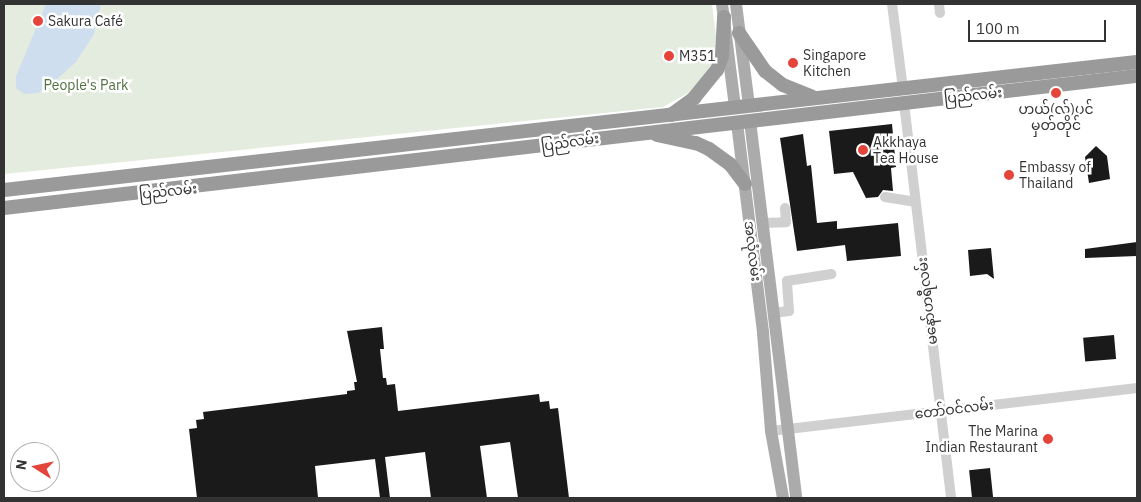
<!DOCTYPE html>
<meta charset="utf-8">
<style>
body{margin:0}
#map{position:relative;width:1141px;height:502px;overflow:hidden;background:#fff;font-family:"IBM Plex Sans","Noto Sans Myanmar",sans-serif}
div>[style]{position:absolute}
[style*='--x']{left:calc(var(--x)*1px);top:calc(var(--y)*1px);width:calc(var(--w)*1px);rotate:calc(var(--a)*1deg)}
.green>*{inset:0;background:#e4ecdf}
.water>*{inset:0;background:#cfdeee}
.building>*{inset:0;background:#1a1a1a;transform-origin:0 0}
.minor>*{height:10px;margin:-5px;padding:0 5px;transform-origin:5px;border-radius:5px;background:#d0d0d0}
.major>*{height:12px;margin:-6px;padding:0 6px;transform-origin:6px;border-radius:6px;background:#ababab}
.highway>*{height:14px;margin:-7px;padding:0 7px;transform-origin:7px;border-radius:7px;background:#9a9a9a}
.dots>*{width:14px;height:14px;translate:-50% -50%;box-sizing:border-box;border:2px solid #fff;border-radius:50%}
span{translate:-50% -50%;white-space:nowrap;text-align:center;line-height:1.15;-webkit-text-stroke:5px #fff;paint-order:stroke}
.poi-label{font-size:14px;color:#333}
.left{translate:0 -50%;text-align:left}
.right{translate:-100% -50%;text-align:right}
.park-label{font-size:14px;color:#50703f}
.street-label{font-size:14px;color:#333}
.frame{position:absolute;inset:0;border:5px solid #333;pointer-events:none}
.north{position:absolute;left:10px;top:442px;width:50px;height:50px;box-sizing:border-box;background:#fff;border:1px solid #adadad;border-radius:50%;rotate:280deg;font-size:14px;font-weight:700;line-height:20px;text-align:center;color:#333}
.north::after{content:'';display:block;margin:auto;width:18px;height:22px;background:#e5443a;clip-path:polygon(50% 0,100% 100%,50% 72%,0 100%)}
.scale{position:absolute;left:968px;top:20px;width:138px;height:22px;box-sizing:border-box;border:2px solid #333;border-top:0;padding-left:6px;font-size:15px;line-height:18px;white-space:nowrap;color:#333;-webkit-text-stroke:4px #fff;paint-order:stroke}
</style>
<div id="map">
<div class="green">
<div style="clip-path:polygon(4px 4px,712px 4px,718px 53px,697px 88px,663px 107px,4px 174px)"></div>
</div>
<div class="water">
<div style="clip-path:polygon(46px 4px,101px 4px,94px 34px,76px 62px,48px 87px,38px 93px,24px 94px,16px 88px,16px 76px)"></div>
</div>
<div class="building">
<div style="clip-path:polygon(892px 124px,896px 167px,891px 168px,893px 191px,883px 190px,878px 197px,866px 198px,853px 172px,834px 174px,829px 131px)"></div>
<div style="clip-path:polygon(803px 134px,807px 166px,811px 165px,817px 223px,837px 221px,837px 229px,898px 223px,901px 256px,847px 261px,845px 245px,797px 251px,780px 138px)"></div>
<div style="clip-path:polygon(1096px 146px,1107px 156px,1110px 179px,1089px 183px,1085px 157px)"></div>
<div style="clip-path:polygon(1137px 242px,1137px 256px,1085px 258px,1085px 249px)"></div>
<div style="clip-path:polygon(991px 248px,994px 279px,987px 274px,970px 276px,968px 250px)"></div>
<div style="clip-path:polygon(382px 327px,384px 349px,380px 349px,383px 378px,386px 378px,387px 385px,395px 384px,398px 411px,539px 394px,540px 402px,549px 401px,550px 409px,558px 408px,569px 498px,518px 498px,510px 442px,480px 446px,487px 498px,431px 498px,425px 452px,385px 457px,390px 498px,380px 498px,375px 459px,315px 466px,318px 498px,197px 498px,189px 429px,197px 428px,196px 420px,204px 419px,203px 412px,347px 394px,347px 391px,355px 390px,354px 382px,357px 382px,347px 331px)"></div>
<div style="left:1114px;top:335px;width:24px;height:31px;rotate:85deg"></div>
<div style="left:990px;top:468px;width:30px;height:21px;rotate:84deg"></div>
</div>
<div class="minor">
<div style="--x:892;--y:4;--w:86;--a:82.6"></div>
<div style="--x:939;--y:4;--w:9;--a:84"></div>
<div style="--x:904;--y:103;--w:398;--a:83.2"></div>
<div style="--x:885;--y:197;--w:30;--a:9"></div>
<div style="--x:762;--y:223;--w:24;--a:-2"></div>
<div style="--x:786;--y:222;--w:14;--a:-94"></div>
<div style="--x:773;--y:313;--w:16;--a:-7"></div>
<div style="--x:789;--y:311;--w:30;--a:-94"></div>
<div style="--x:787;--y:281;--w:45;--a:-9"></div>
<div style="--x:771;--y:431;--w:369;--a:-6.7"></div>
</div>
<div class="major">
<div style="--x:722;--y:4;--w:104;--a:82.8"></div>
<div style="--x:736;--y:4;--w:103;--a:82.7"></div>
<div style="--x:750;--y:121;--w:380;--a:83"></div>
<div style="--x:737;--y:123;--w:212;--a:82.9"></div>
<div style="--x:763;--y:333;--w:98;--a:85.3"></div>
<div style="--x:771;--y:431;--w:68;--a:79.8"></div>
</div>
<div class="highway">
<div style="--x:739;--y:33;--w:46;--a:55.6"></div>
<div style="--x:765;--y:71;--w:23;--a:38"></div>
<div style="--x:783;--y:85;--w:31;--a:22"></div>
<div style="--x:671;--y:115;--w:29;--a:-36"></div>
<div style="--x:694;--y:98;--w:36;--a:-51"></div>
<div style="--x:717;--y:70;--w:15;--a:-70"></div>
<div style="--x:722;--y:56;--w:39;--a:-87"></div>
<div style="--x:657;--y:135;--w:40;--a:12"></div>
<div style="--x:696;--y:143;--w:14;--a:25"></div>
<div style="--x:709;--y:149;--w:26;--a:36"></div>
<div style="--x:730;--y:164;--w:25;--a:53"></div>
<div style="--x:4;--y:190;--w:1140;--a:-6.45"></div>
<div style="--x:4;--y:208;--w:1141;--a:-6.65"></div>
</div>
<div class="dots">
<div style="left:38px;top:21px;background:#e5443a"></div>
<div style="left:669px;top:56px;background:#e5443a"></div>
<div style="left:793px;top:63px;background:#e5443a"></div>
<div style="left:1056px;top:93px;background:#e5443a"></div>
<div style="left:863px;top:150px;background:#e5443a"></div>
<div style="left:1009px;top:175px;background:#e5443a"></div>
<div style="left:1048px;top:439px;background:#e5443a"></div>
</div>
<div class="poi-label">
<span class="left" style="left:48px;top:21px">Sakura Café</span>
<span class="left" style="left:803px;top:63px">Singapore<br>Kitchen</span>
<span class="left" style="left:679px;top:56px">M351</span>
<span style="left:1056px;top:117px">ဟယ်(လ်)ပင်<br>မှတ်တိုင်</span>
<span class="left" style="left:873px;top:150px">Akkhaya<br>Tea House</span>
<span class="left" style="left:1019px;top:175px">Embassy of<br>Thailand</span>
<span class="right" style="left:1038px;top:439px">The Marina<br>Indian Restaurant</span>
</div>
<div class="park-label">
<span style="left:86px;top:85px">People's Park</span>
</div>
<div class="street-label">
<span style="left:973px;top:95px;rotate:-6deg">ပြည်လမ်း</span>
<span style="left:570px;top:142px;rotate:-8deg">ပြည်လမ်း</span>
<span style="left:168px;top:191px;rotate:-6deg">ပြည်လမ်း</span>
<span style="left:753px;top:251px;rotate:83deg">အလုံလမ်း</span>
<span style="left:927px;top:301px;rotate:-97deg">မနော်ဟရီလမ်း</span>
<span style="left:954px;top:409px;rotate:-7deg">တော်ဝင်လမ်း</span>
</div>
<div class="frame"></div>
<div class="north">N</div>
<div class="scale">100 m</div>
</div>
